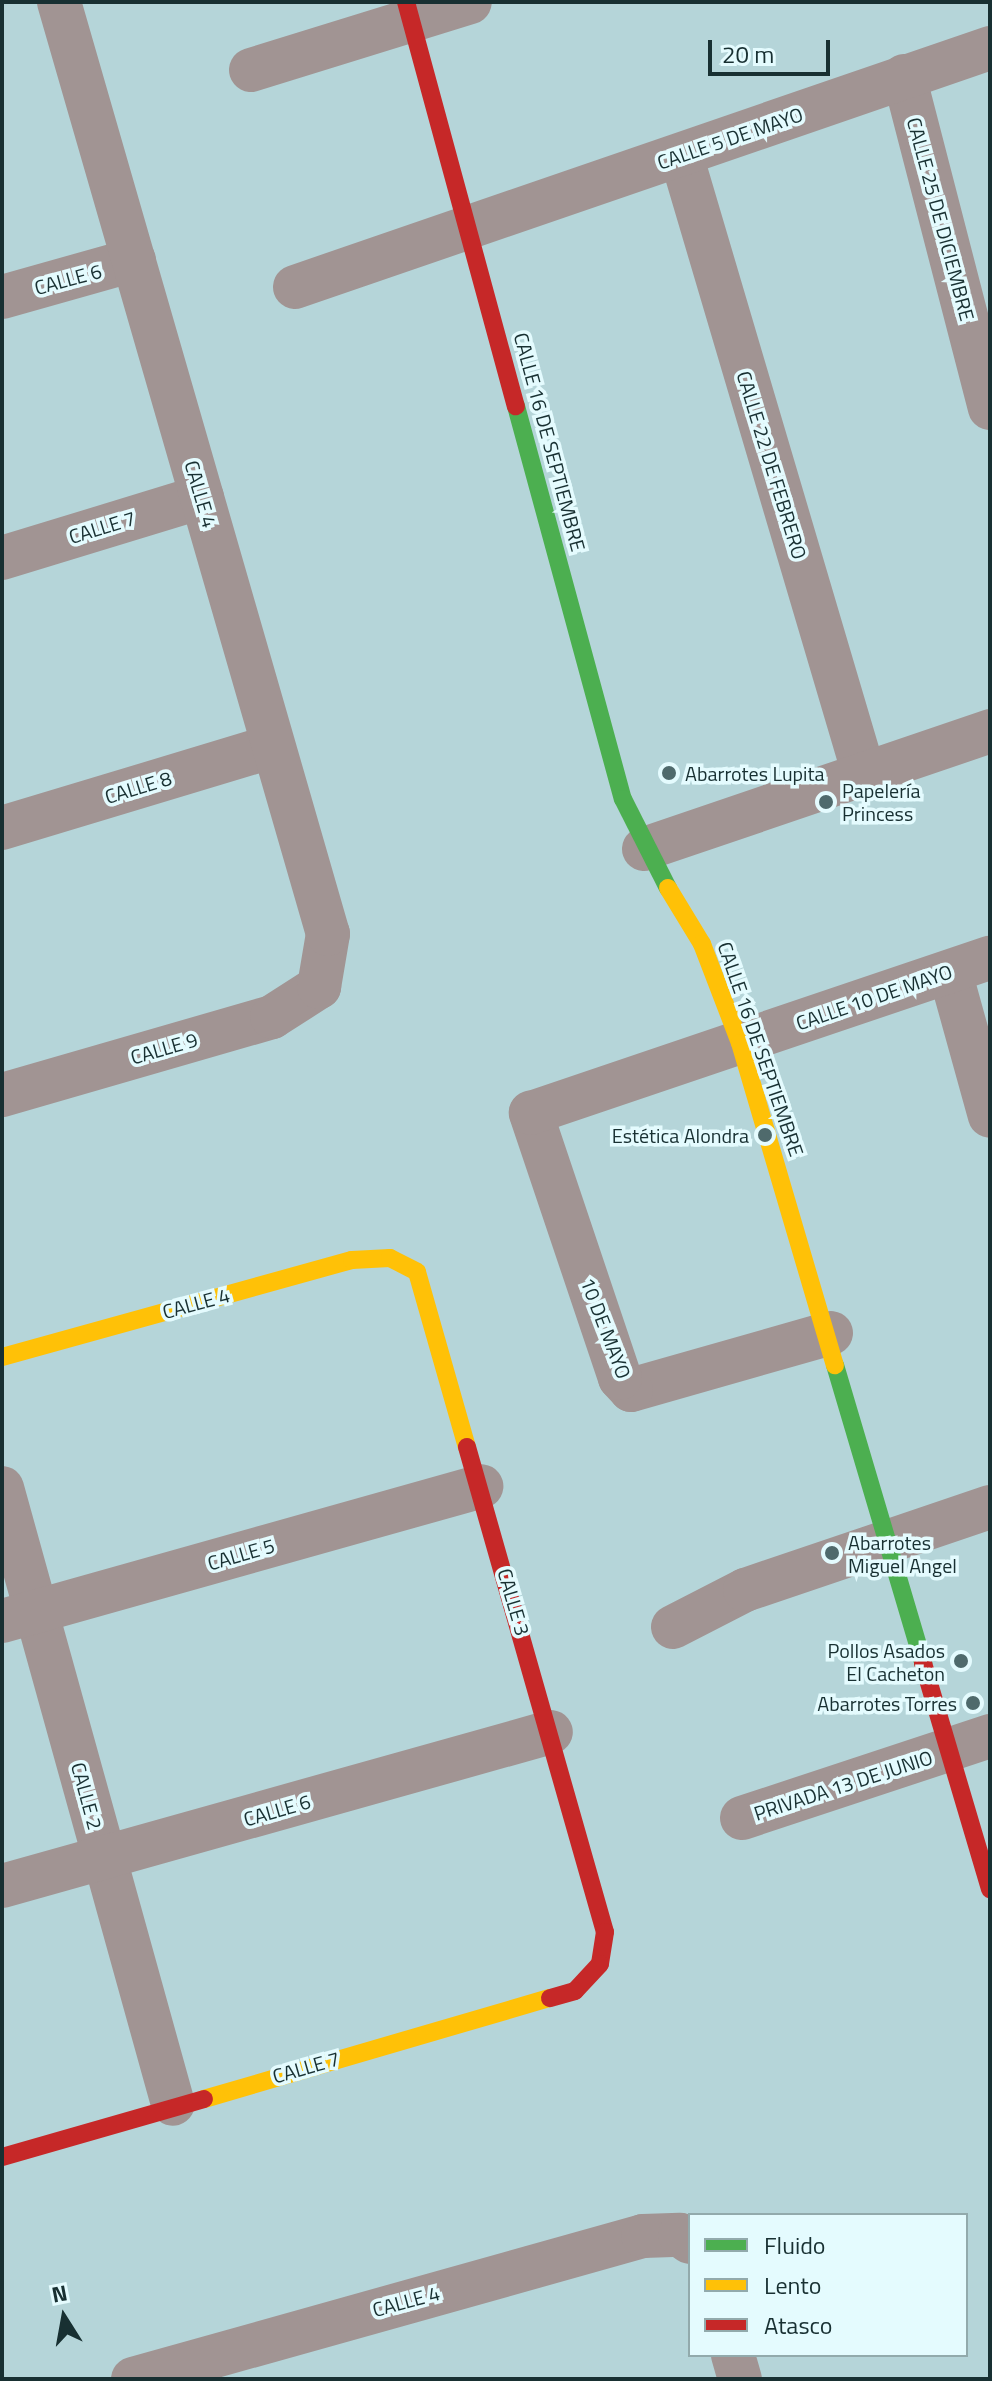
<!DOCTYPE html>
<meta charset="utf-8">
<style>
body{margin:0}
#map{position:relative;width:992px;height:2381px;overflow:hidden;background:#b5d5d9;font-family:"Titillium Web",sans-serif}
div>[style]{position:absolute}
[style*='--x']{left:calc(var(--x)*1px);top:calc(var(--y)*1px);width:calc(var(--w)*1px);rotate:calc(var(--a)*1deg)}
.street>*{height:44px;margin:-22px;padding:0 22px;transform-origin:22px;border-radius:22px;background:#a19493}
.fast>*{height:18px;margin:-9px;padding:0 9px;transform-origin:9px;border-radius:9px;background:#4caf50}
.slow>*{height:18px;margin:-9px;padding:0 9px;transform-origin:9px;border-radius:9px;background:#ffc107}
.jam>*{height:18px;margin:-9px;padding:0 9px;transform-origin:9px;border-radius:9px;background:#c62828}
.dots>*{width:22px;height:22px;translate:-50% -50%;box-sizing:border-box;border:4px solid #e4fbfe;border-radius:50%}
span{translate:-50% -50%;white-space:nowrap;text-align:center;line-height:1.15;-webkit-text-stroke:7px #e4fbfe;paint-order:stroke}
.street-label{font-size:20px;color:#183032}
.poi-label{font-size:20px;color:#183032}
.left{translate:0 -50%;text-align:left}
.right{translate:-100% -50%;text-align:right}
.frame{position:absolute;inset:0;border:4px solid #183032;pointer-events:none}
.legend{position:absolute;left:688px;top:2213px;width:280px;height:144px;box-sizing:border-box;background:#e4fbfe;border:2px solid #92aaac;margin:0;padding:10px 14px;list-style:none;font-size:24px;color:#183032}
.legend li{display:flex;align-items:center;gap:16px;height:40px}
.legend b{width:40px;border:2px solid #92aaac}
.north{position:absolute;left:24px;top:2277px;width:80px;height:80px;-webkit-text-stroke:6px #e4fbfe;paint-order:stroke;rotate:349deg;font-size:22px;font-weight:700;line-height:32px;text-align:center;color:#183032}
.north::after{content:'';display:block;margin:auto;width:28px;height:36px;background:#183032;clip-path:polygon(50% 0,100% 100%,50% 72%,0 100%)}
.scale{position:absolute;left:708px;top:40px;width:122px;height:36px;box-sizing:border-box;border:4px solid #183032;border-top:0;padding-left:10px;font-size:24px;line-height:28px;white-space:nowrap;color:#183032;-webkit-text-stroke:6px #e4fbfe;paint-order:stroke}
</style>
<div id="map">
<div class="street">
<div style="--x:251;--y:70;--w:229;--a:-17.2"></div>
<div style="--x:904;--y:76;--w:343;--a:75.5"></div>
<div style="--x:681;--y:155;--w:645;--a:73.53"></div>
<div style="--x:295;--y:287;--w:735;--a:-18.98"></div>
<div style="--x:2;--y:297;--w:137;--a:-15.7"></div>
<div style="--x:2;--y:558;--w:209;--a:-17"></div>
<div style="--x:2;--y:828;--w:283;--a:-16.8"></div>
<div style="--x:644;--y:849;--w:366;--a:-18.8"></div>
<div style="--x:950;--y:972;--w:149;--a:74.5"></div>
<div style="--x:2;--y:1095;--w:281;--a:-16.1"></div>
<div style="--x:272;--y:1017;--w:56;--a:-32.6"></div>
<div style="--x:319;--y:987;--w:54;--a:-80.4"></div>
<div style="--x:328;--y:934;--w:970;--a:-106.1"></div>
<div style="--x:831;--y:1333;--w:208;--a:164.1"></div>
<div style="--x:631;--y:1390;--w:16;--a:-133"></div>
<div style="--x:620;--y:1378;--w:280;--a:-108.6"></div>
<div style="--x:531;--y:1113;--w:484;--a:-18.7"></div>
<div style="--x:2;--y:1488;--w:639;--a:74.49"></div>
<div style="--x:2;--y:1621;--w:498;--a:-15.7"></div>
<div style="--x:673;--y:1627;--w:81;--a:-27.2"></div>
<div style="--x:745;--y:1590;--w:259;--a:-18.7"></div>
<div style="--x:742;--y:1818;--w:261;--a:-18.3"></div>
<div style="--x:2;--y:1886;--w:570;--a:-15.67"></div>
<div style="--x:733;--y:2355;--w:25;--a:74"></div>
<div style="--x:133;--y:2379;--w:530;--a:-15.66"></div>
<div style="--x:643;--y:2236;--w:37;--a:-2"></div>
<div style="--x:680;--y:2235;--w:12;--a:35"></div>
</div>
<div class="fast">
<div style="--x:516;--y:406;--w:407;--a:74.8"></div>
<div style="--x:623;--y:799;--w:100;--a:63.2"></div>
<div style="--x:835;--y:1365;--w:311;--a:73.5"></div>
</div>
<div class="slow">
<div style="--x:668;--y:888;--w:66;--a:58.7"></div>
<div style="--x:702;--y:944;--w:106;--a:69"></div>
<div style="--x:740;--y:1043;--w:336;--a:73.6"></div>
<div style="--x:2;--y:1357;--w:363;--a:-15.5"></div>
<div style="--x:352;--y:1260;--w:38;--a:-3"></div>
<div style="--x:390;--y:1258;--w:30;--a:27"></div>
<div style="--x:417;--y:1272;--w:182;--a:74.1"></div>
<div style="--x:204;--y:2099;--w:360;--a:-16.3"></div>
</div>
<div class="jam">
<div style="--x:406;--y:2;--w:419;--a:74.8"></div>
<div style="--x:467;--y:1447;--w:504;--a:74.12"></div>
<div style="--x:605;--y:1932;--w:32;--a:99"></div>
<div style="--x:600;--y:1964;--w:37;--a:133"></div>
<div style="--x:575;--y:1991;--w:26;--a:164"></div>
<div style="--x:923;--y:1663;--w:236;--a:73.5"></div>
<div style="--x:2;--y:2157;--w:210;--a:-16"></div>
</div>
<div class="dots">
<div style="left:669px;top:773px;background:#4f6a6c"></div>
<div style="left:826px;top:802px;background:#4f6a6c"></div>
<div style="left:765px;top:1135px;background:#4f6a6c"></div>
<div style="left:832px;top:1553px;background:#4f6a6c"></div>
<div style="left:961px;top:1661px;background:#4f6a6c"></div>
<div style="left:973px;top:1703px;background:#4f6a6c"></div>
</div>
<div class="street-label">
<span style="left:730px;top:138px;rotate:-19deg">CALLE 5 DE MAYO</span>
<span style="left:941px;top:219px;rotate:75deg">CALLE 25 DE DICIEMBRE</span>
<span style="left:68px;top:279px;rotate:-15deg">CALLE 6</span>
<span style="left:550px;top:442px;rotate:75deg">CALLE 16 DE SEPTIEMBRE</span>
<span style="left:772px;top:465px;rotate:73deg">CALLE 22 DE FEBRERO</span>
<span style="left:201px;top:494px;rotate:74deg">CALLE 4</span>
<span style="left:102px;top:527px;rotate:-17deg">CALLE 7</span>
<span style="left:138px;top:787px;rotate:-17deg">CALLE 8</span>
<span style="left:874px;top:997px;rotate:-19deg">CALLE 10 DE MAYO</span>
<span style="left:164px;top:1048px;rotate:-16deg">CALLE 9</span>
<span style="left:761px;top:1049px;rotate:71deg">CALLE 16 DE SEPTIEMBRE</span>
<span style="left:196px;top:1303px;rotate:-15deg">CALLE 4</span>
<span style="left:606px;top:1328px;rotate:69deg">10 DE MAYO</span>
<span style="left:241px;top:1554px;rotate:-16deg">CALLE 5</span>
<span style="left:514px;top:1602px;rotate:74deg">CALLE 3</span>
<span style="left:843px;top:1785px;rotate:-18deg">PRIVADA 13 DE JUNIO</span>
<span style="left:87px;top:1796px;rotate:75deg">CALLE 2</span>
<span style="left:277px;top:1810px;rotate:-16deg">CALLE 6</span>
<span style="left:306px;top:2067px;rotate:-16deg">CALLE 7</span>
<span style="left:406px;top:2301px;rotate:-15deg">CALLE 4</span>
</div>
<div class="poi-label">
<span class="left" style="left:685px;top:773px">Abarrotes Lupita</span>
<span class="left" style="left:842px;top:802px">Papelería<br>Princess</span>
<span class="right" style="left:749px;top:1135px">Estética Alondra</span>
<span class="left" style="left:848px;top:1554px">Abarrotes<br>Miguel Angel</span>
<span class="right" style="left:945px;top:1662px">Pollos Asados<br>El Cacheton</span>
<span class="right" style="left:957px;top:1703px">Abarrotes Torres</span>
</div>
<div class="frame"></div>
<ul class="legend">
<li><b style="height:10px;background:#4caf50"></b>Fluido</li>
<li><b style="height:10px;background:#ffc107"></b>Lento</li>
<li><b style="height:10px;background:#c62828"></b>Atasco</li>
</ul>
<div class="north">N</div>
<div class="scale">20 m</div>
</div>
